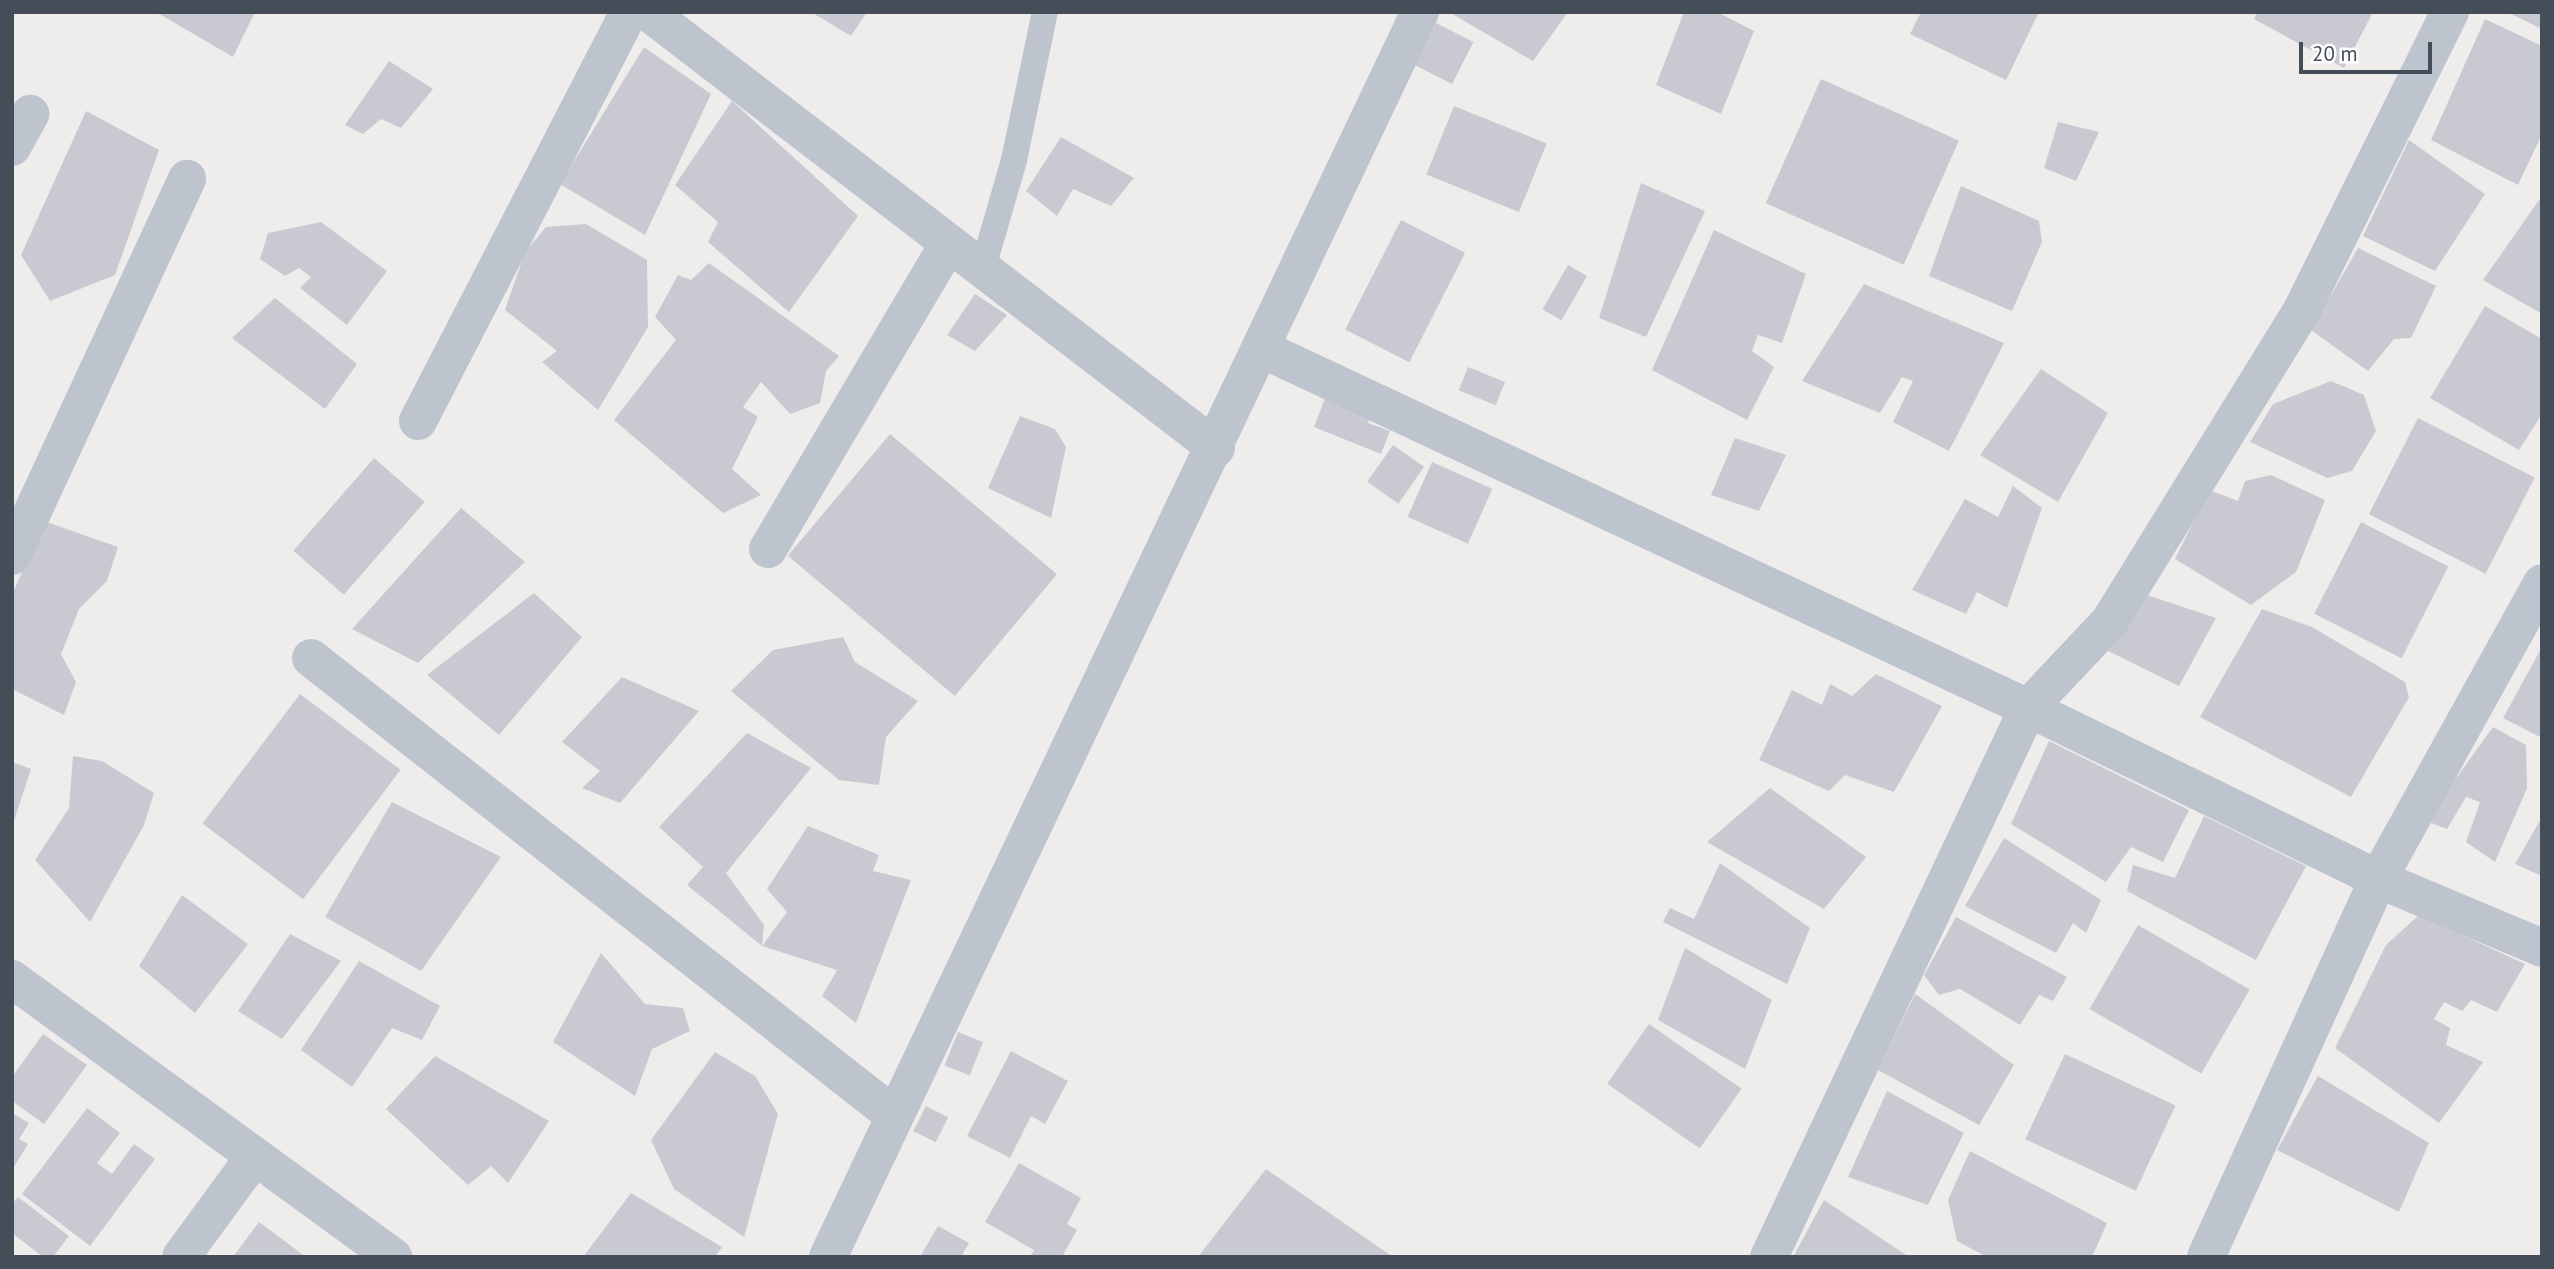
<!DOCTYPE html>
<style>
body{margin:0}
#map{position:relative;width:2554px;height:1269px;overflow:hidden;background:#efecec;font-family:"PT Sans",sans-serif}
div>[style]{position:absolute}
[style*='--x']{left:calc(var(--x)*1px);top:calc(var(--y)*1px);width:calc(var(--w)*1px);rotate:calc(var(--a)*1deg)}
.building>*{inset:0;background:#c9cad1;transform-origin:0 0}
.lane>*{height:26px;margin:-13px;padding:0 13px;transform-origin:13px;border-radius:13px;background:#bdc4ce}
.street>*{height:38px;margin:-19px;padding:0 19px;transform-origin:19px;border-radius:19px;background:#bdc4ce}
span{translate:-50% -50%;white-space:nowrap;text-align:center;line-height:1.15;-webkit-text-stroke:6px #fff;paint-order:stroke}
.frame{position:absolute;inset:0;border:14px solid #454d58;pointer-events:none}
.scale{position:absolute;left:2299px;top:42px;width:133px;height:32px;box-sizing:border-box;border:4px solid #454d58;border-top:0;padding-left:9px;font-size:21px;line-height:24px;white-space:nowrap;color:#454d58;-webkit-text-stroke:5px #fff;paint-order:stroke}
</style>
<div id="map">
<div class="building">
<div style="clip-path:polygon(156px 12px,255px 12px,233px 57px)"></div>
<div style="clip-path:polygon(811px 12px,867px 12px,851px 36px)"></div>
<div style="clip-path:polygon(1449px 12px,1568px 12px,1533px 61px)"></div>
<div style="clip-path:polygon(1684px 12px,1717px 12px,1754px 31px,1721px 114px,1656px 85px)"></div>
<div style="clip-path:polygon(1921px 12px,2039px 12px,2006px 80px,1910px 34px)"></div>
<div style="clip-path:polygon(2257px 12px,2373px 12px,2344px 68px,2254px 19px)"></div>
<div style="clip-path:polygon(2507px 12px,2542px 12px,2542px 29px)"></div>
<div style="clip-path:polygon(2485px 19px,2542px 46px,2542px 134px,2518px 185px,2431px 140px)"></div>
<div style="left:1436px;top:23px;width:42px;height:47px;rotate:27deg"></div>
<div style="clip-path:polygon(644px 47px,711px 94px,645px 235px,560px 184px)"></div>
<div style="clip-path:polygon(389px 61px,433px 89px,401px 128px,381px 119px,363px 134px,345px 125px)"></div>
<div style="left:1821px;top:79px;width:151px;height:136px;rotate:24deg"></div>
<div style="clip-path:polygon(732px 101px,858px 216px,789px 312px,708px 242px,718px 222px,675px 185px)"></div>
<div style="left:1454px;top:106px;width:100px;height:74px;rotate:22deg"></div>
<div style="clip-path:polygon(86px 111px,159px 150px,115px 275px,50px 301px,21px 255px)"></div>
<div style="clip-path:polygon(2058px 122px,2099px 132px,2076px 181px,2044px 168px)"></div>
<div style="clip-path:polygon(1061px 137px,1134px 178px,1111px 206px,1073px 189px,1057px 216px,1026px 191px)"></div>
<div style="clip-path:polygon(2409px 140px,2485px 194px,2435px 271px,2363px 236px)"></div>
<div style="clip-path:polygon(1641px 183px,1705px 211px,1646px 337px,1599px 318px)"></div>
<div style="clip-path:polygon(1961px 186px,2039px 221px,2042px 242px,2012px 311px,1929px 276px)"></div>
<div style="clip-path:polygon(2539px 200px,2542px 202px,2542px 314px,2483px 280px)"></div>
<div style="left:1401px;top:220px;width:72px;height:123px;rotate:27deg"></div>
<div style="clip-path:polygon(321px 222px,387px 271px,347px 325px,300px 288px,311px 277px,299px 268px,285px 276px,260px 259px,268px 233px)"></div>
<div style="clip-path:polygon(586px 224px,647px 260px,648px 327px,598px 410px,542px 362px,557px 351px,505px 310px,525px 252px,546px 227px)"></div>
<div style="clip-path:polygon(1714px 230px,1806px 274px,1782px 343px,1758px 335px,1752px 351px,1774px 367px,1747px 420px,1652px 370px)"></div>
<div style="clip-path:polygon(2358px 248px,2436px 286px,2411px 338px,2394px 339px,2368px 371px,2311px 330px)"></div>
<div style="clip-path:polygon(709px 263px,839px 356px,826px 371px,820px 403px,790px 414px,761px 382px,743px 407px,758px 417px,732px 469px,761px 495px,723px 513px,614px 420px,676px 340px,655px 317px,678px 275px,691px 280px)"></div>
<div style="left:1568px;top:265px;width:22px;height:51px;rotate:30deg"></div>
<div style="clip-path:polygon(1864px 284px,2004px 343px,1949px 451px,1893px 422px,1913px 381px,1902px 377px,1880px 413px,1802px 381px)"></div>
<div style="clip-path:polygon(975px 294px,1007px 315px,975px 351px,947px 335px)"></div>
<div style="clip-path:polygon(275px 298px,357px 364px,325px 409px,232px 338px)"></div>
<div style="clip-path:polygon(2485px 306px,2542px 339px,2542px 414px,2519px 450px,2430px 398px)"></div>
<div style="left:1468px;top:367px;width:40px;height:25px;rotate:22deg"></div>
<div style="clip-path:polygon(2041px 369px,2108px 413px,2058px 502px,1980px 455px)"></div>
<div style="clip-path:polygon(2331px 381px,2364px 395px,2376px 431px,2352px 471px,2327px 478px,2250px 442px,2273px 404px)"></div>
<div style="clip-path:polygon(1329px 388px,1374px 406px,1368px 423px,1390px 431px,1381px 454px,1314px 427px)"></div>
<div style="clip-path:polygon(1020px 416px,1055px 429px,1066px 447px,1051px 518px,988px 488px)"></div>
<div style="left:2418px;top:418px;width:131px;height:108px;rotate:27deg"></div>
<div style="left:890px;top:434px;width:218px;height:159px;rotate:40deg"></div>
<div style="clip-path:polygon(1735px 438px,1786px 455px,1759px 511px,1711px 495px)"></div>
<div style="left:1393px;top:445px;width:38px;height:45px;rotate:35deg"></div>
<div style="left:374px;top:458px;width:67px;height:123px;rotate:41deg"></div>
<div style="left:1432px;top:462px;width:66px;height:60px;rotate:24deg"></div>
<div style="clip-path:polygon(2271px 475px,2325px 500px,2296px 572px,2251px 605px,2175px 559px,2209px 490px,2238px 501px,2245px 481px)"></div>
<div style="clip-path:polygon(2013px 486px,2042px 508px,2007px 608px,1977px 592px,1966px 614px,1912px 590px,1965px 499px,1998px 517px)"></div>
<div style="clip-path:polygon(461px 508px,525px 562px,418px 663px,352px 629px)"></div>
<div style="clip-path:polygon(44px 521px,118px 547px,107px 581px,79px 609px,61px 654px,76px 682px,64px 715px,12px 689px,12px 595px)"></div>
<div style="left:2361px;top:522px;width:98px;height:103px;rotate:27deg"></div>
<div style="clip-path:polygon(534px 593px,582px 637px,499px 735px,427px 675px)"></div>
<div style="clip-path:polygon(2144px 594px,2216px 618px,2179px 686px,2108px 651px)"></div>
<div style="clip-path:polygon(2262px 609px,2312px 627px,2405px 682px,2409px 697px,2351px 797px,2200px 717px)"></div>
<div style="clip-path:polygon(843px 637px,855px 662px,918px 701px,886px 737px,879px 785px,839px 780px,731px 691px,773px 650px)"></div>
<div style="clip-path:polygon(2542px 647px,2542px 738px,2503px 718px)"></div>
<div style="clip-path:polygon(1876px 674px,1942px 706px,1894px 792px,1845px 775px,1829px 791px,1759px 760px,1792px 690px,1822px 705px,1830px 684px,1852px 696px)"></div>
<div style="clip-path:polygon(622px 677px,699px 711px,620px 803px,582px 788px,600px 771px,562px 742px)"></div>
<div style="left:300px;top:694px;width:126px;height:162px;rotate:37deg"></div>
<div style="clip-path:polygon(2493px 727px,2526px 745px,2527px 788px,2495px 862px,2466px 842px,2480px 802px,2466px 797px,2447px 829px,2425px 821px)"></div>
<div style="clip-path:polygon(747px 733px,811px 768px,726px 873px,764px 925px,762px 946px,687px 885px,703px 867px,659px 827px)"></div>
<div style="clip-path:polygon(2049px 741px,2189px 810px,2163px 862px,2131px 847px,2106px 882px,2011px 824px)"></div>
<div style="clip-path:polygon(73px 756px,102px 761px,154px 793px,144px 825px,90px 922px,35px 860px,69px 808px)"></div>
<div style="clip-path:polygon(12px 762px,31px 769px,13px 824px,12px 824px)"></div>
<div style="clip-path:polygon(1770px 788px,1866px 857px,1824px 909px,1707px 842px)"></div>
<div style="clip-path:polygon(392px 802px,501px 857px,421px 971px,325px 917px)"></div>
<div style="clip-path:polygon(2204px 816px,2306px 866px,2256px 960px,2127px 891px,2133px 865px,2175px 878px)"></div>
<div style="clip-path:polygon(2542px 817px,2542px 876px,2515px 864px)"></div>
<div style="clip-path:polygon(808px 826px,879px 855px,873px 871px,911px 880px,856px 1023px,822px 996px,837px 970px,762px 946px,787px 912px,767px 889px)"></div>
<div style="clip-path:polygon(2004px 838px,2101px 900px,2086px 933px,2073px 923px,2056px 953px,1965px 906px)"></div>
<div style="clip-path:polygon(1720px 863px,1810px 928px,1787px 984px,1663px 922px,1670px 908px,1694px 919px)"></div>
<div style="clip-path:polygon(182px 895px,248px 944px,195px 1013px,139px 966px)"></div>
<div style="clip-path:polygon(2419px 915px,2525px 964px,2497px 1012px,2471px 1000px,2462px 1011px,2444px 1002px,2434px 1019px,2450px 1028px,2446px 1045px,2483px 1062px,2439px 1123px,2335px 1048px,2386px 945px)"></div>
<div style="clip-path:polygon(1956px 917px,2067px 977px,2053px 1001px,2039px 995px,2020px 1025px,1960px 989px,1939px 995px,1924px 975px)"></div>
<div style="left:2138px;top:925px;width:129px;height:97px;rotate:30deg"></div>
<div style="clip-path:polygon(290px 934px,341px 961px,282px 1039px,238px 1011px)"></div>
<div style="clip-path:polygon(1685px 948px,1772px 1000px,1745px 1069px,1658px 1020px)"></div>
<div style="clip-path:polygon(601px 953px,645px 1004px,683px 1008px,690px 1031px,652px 1049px,635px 1096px,553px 1042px)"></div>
<div style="clip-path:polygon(359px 961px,440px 1006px,422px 1040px,392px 1028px,352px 1087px,301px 1050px)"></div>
<div style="clip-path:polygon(1915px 994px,2014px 1065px,1979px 1125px,1878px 1070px)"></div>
<div style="left:1649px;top:1024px;width:113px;height:73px;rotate:35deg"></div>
<div style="left:958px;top:1032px;width:27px;height:36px;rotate:22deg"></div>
<div style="clip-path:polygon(43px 1034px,87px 1065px,44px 1124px,12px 1101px,12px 1077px)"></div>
<div style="clip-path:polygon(1011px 1051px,1068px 1081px,1045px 1124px,1031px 1116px,1010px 1158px,967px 1136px)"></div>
<div style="clip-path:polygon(715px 1052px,755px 1076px,778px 1114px,744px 1237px,674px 1189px,651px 1140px)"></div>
<div style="left:2065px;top:1054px;width:122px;height:94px;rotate:25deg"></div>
<div style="clip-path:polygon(435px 1056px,549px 1121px,508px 1183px,491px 1166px,468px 1185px,386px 1109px)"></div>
<div style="clip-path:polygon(2318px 1076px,2429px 1143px,2399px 1212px,2277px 1150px)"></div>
<div style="clip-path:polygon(1887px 1091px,1964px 1133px,1928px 1205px,1848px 1177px)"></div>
<div style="left:926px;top:1106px;width:25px;height:28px;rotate:27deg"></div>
<div style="clip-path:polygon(87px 1108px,120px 1133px,97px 1163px,112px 1174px,134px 1144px,155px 1159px,90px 1246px,22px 1194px)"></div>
<div style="clip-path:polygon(12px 1113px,29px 1123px,19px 1139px,28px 1144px,12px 1170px)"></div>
<div style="clip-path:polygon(1970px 1151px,2107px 1223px,2092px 1257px,1987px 1257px,1957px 1241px,1948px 1200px)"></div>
<div style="clip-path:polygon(1019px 1163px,1081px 1198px,1067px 1224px,1077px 1230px,1062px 1257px,1030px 1257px,1034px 1250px,985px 1222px)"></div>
<div style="clip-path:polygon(1266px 1169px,1393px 1257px,1198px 1257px)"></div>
<div style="clip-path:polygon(631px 1193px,722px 1247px,715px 1257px,583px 1257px)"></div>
<div style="clip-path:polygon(18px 1197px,69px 1236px,53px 1257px,43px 1257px,12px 1233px,12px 1204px)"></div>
<div style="clip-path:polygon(1824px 1200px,1909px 1257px,1793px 1257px)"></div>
<div style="clip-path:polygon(259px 1222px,306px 1257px,233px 1257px)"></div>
<div style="clip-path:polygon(938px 1226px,969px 1243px,961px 1257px,920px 1257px)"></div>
</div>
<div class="lane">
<div style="--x:982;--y:271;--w:116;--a:-73.9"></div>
<div style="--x:1014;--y:160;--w:151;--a:-78.2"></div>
</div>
<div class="street">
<div style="--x:648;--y:12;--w:716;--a:37.51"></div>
<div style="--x:12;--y:147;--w:38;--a:-61"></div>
<div style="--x:1262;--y:349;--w:846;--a:25.11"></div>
<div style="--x:2028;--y:708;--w:390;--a:26"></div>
<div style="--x:2378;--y:879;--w:178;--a:22.8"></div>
<div style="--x:418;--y:421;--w:460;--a:-62.7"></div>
<div style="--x:768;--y:549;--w:353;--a:-59.4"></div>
<div style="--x:12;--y:556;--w:416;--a:-65.1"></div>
<div style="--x:311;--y:658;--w:742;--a:38.11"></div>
<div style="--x:12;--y:979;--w:472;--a:36.1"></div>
<div style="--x:181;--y:1257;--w:125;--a:-53.8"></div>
<div style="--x:828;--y:1257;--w:1379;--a:-64.57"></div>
<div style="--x:1769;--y:1257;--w:607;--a:-64.74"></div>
<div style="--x:2028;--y:708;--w:120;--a:-46.7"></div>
<div style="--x:2110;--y:621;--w:368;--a:-58.3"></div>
<div style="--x:2303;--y:308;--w:330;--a:-63.6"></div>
<div style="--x:2206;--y:1257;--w:415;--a:-65.5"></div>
<div style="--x:2378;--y:879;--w:338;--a:-61"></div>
</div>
<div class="frame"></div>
<div class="scale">20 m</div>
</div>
